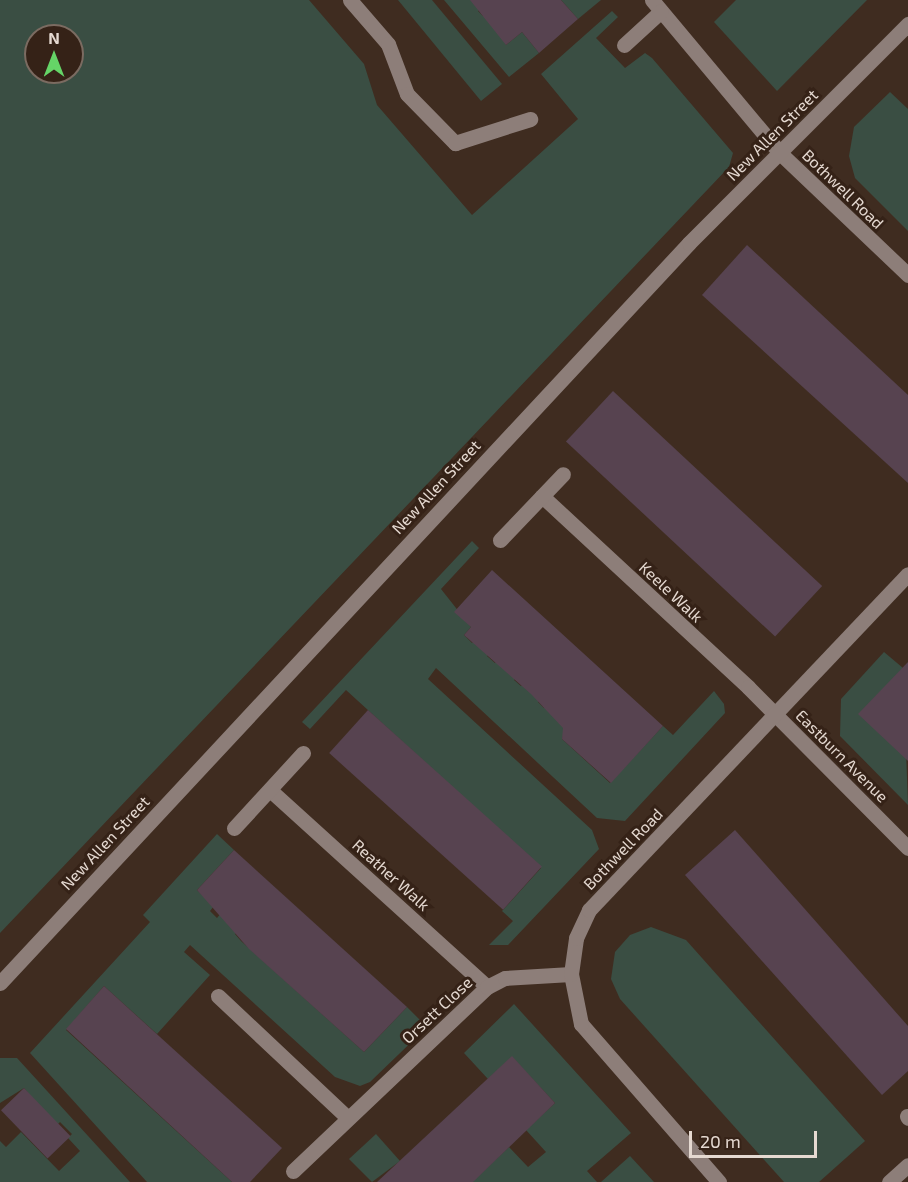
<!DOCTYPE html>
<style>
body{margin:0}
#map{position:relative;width:908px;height:1182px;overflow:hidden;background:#3f2c20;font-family:"Exo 2",sans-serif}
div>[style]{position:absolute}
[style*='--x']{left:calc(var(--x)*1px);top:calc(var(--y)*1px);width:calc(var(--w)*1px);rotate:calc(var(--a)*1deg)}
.green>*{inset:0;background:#3a4e43}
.building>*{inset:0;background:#574350;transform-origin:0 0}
.minor>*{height:15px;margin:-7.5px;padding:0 7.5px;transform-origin:7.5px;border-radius:7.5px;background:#8d7e79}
span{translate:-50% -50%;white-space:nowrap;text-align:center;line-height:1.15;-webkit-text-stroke:6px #352217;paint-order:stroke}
.street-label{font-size:16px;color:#e5d9d1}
.north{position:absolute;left:24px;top:24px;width:60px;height:60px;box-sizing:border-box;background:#352217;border:2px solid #7b6b61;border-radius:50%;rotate:0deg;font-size:16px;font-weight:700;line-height:24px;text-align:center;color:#e5d9d1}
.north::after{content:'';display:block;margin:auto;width:21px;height:27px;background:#65d467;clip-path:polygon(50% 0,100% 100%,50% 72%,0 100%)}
.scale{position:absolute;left:689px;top:1131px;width:128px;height:27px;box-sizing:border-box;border:3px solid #e5d9d1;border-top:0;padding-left:8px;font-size:18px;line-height:21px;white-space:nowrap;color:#e5d9d1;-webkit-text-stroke:4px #352217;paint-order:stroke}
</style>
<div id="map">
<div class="green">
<div style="clip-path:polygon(evenodd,0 0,309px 0,364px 64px,377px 105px,472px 215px,578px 119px,541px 74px,612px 11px,618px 17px,596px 38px,625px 68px,645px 53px,652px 58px,733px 153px,729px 167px,0 933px,0 0,36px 36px,72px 36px,72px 72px,36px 72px,36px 36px)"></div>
<div style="clip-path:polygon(398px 0,432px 0,502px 84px,481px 101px)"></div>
<div style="clip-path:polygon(444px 0,491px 0,478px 11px,483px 16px,498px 4px,506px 45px,522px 32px,539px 53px,509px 77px)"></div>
<div style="clip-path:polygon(561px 0,601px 0,578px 19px)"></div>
<div style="clip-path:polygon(736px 0,867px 0,777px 91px,714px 22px)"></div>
<div style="clip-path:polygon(890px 92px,908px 109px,908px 231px,855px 178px,849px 156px,854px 127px)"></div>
<div style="clip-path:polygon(472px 541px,479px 548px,441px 589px,471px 627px,464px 635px,472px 643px,480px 635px,494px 648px,487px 656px,495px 663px,503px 654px,521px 672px,514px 680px,521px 686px,529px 679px,545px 694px,538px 702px,544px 708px,549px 704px,568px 723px,562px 739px,610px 783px,663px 726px,673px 735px,714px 691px,724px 704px,725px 713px,625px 821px,597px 818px,436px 668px,428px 679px,592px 830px,599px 849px,508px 945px,489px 945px,513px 921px,502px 911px,541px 868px,346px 690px,310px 729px,302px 722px)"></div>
<div style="clip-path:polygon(884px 652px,903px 668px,908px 805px,840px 736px,841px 699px)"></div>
<div style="clip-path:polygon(217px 834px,234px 850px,197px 890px,214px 906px,210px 911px,217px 918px,222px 912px,239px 929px,235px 934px,241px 941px,364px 1052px,407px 1007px,427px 1027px,370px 1082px,360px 1086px,335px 1077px,190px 945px,184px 952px,210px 975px,157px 1034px,104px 986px,66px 1030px,232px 1182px,147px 1182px,30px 1053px,150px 922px,143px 915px)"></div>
<div style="clip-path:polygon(651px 927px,686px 940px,865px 1141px,819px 1182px,784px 1182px,620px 999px,611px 979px,615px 952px,630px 935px)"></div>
<div style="clip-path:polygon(514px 1004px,631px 1133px,587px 1171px,597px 1182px,472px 1182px,509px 1147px,528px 1167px,546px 1152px,526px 1130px,555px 1103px,512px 1057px,488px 1079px,464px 1053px)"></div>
<div style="clip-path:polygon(0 1058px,17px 1058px,130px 1182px,0 1182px,0 1141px,6px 1147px,21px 1132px,59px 1171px,80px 1151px,68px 1138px,72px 1134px,60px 1122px,56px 1126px,24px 1088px,0 1103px)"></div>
<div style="clip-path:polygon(376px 1134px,400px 1161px,372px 1182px,349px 1159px)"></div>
<div style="clip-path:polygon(630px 1156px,654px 1182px,601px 1182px)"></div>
</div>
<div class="building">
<div style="clip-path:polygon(470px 0,561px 0,578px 19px,539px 53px,522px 32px,506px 45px)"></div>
<div style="clip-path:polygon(747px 245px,908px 395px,908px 483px,702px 295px)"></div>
<div style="left:613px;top:391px;width:286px;height:69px;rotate:43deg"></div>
<div style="clip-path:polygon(492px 570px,663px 726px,611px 783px,562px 739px,563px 728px,531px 694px,464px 635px,471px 627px,454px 612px)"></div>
<div style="clip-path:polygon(908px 662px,908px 761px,858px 714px)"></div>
<div style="left:368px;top:710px;width:234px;height:58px;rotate:42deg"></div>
<div style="clip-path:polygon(735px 830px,908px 1026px,908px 1071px,882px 1095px,685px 875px)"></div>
<div style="clip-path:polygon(234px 850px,407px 1007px,364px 1052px,249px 949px,197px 890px)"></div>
<div style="clip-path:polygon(104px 986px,282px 1148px,250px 1182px,232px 1182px,66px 1029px)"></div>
<div style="clip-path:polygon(512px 1056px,555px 1103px,473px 1182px,377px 1182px)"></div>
<div style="left:24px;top:1088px;width:67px;height:32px;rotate:46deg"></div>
</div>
<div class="minor">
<div style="--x:350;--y:0;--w:58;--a:49.2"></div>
<div style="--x:388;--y:44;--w:53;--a:69.2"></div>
<div style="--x:407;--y:94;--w:69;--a:45.6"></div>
<div style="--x:455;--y:143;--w:79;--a:-17.7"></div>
<div style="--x:652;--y:0;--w:199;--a:50.1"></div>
<div style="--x:780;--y:153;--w:177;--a:43.6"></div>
<div style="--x:624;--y:45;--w:50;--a:-42.6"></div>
<div style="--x:542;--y:496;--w:281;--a:42.8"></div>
<div style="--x:748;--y:687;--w:227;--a:45.2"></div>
<div style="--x:500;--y:540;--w:91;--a:-46.3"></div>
<div style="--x:270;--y:790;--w:293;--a:42.2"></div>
<div style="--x:234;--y:828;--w:102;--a:-47.4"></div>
<div style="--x:0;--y:983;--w:1011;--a:-47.04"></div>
<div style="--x:689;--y:243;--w:310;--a:-45"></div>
<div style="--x:218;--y:996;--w:178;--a:43.2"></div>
<div style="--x:907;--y:1116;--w:2;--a:63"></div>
<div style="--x:293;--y:1171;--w:267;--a:-43.5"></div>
<div style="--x:487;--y:987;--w:20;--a:-27"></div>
<div style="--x:505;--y:978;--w:66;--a:-3.5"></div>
<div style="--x:719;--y:1182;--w:210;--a:-131.1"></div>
<div style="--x:581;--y:1024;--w:51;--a:-101.3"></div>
<div style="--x:571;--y:974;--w:36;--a:-82"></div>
<div style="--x:576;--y:938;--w:31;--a:-65"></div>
<div style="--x:589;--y:910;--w:463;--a:-46.5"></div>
<div style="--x:889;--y:1182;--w:25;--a:-42"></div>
</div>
<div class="street-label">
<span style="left:772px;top:135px;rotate:-45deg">New Allen Street</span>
<span style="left:843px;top:189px;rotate:44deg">Bothwell Road</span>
<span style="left:436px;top:487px;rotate:-47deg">New Allen Street</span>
<span style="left:671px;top:592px;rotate:43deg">Keele Walk</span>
<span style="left:842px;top:756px;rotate:45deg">Eastburn Avenue</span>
<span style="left:105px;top:843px;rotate:-47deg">New Allen Street</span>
<span style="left:623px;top:849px;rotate:-46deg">Bothwell Road</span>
<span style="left:391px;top:875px;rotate:42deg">Reather Walk</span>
<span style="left:437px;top:1010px;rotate:-43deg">Orsett Close</span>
</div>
<div class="north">N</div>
<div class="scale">20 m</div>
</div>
